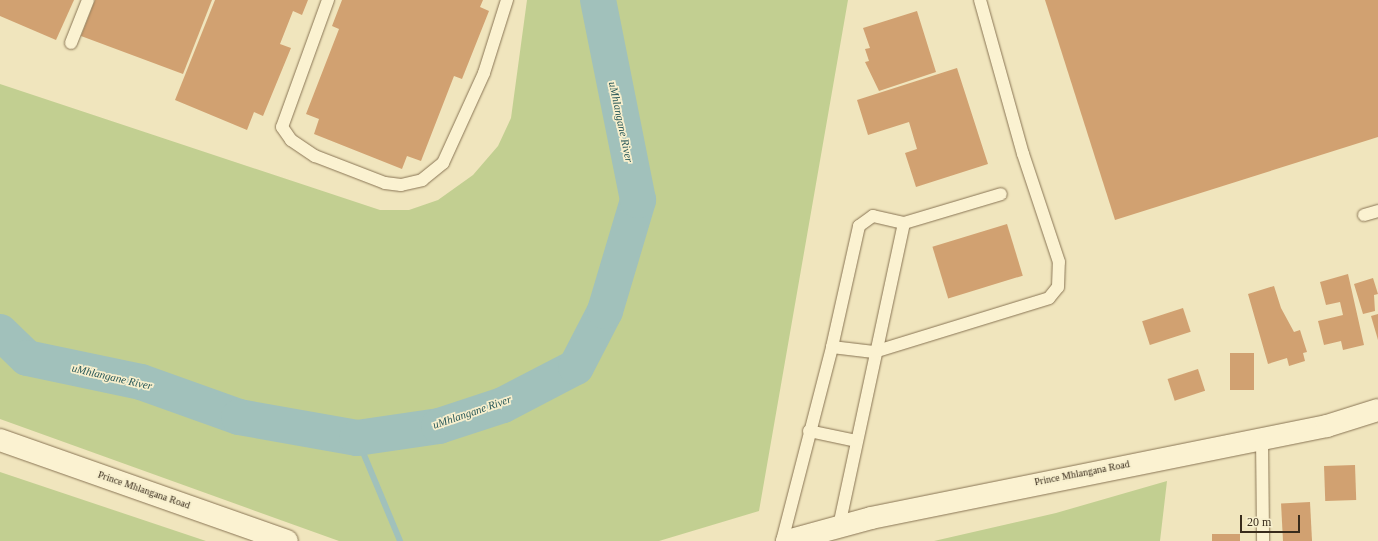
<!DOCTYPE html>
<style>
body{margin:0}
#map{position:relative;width:1378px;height:541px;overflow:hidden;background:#f0e5bd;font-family:"Times New Roman",serif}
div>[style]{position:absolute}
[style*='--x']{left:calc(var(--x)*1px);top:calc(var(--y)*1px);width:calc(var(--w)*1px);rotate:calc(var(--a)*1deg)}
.green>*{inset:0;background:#c2cf91}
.stream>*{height:6px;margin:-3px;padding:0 3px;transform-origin:3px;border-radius:3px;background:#a1c1bb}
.river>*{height:36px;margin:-18px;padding:0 18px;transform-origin:18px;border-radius:18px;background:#a1c1bb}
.building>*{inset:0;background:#d1a171;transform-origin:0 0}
.roads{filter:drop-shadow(0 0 1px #897555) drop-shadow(0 0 1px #897555)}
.service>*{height:12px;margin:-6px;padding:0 6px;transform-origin:6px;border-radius:6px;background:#fbf2d1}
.tertiary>*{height:22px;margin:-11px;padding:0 11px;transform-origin:11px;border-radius:11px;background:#fbf2d1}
span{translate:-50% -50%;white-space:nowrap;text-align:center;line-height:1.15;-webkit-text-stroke:3.5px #f7efcd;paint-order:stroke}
.street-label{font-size:10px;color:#382b1b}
.water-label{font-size:11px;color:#295858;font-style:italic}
.scale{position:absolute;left:1240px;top:515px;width:60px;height:18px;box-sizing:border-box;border:2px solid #382b1b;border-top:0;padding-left:5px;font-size:12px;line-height:14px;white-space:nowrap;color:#382b1b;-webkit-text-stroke:3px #f7efcd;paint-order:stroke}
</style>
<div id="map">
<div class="green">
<div style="clip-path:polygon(527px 0,848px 0,759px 511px,659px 541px,339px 541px,0 419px,0 84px,380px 210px,409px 210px,438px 200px,473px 175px,498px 146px,511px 118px)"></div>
<div style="clip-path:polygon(0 472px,206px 541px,0 541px)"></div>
<div style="clip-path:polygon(1167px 481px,1160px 541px,934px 541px,1056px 513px)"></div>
</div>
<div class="stream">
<div style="--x:357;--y:438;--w:112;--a:67.3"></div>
</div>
<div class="river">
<div style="--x:0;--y:332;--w:37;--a:44"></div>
<div style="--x:27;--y:358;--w:116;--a:11.9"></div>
<div style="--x:141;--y:382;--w:104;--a:19.7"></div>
<div style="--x:239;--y:417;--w:120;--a:10.1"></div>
<div style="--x:357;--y:438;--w:83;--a:-8.3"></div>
<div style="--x:439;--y:426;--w:67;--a:-18.2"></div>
<div style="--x:503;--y:405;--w:82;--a:-27.5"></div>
<div style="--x:576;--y:367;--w:63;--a:-62.6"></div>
<div style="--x:605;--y:311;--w:116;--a:-73.4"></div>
<div style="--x:638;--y:200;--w:204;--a:-101.3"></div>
</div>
<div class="building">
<div style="clip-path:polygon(0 0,74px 0,56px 40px,0 16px)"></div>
<div style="clip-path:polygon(95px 0,212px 0,183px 74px,81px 36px)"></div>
<div style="clip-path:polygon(215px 0,308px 0,302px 15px,293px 11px,280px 44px,291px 48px,263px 116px,254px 112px,247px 130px,175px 100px)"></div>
<div style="clip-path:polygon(342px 0,483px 0,480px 7px,489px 11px,462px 79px,454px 76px,421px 161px,407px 156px,402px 169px,314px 134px,319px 119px,306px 114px,339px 29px,332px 26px)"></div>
<div style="clip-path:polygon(1045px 0,1378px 0,1378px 137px,1115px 220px)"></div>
<div style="clip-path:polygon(917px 11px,936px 72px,879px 91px,865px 62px,869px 61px,865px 49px,870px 48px,863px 28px)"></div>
<div style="clip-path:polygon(957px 68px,988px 164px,916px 187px,905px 153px,917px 149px,909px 122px,868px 135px,857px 100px)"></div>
<div style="left:1007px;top:224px;width:54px;height:78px;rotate:73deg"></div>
<div style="clip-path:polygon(1348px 274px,1364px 345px,1343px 350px,1341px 341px,1324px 345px,1318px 321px,1343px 315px,1340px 302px,1326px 305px,1320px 282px)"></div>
<div style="clip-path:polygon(1373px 278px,1378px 294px,1374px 295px,1375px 311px,1363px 314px,1354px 284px)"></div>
<div style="clip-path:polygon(1274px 286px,1281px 308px,1294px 332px,1300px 330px,1307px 352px,1303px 353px,1305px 361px,1289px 366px,1287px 358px,1268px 364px,1248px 294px)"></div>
<div style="left:1183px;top:308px;width:25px;height:43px;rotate:72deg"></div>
<div style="clip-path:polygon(1378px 314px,1378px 340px,1371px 316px)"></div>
<div style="left:1230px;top:353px;width:24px;height:37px"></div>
<div style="left:1198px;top:369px;width:23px;height:32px;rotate:72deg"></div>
<div style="left:1355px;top:465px;width:35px;height:31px;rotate:88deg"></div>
<div style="left:1310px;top:502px;width:39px;height:29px;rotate:87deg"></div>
<div style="left:1212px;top:534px;width:28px;height:7px"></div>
</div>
<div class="roads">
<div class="service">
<div style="--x:328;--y:0;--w:135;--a:109.9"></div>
<div style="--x:282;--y:127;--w:16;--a:55"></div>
<div style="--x:291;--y:140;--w:29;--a:34"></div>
<div style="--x:315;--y:156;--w:75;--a:21.1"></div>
<div style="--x:385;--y:183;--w:16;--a:7"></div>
<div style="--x:401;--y:185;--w:22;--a:-13"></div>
<div style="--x:422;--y:180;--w:27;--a:-39"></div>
<div style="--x:443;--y:163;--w:99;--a:-65.5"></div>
<div style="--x:484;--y:73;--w:77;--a:-72.5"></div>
<div style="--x:71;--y:43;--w:46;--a:-68.4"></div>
<div style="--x:1364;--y:215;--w:15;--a:-16"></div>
<div style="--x:904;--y:223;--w:101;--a:-16.6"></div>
<div style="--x:832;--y:347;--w:124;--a:-77.4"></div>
<div style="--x:859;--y:226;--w:17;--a:-36"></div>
<div style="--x:873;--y:216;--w:32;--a:13"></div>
<div style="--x:904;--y:223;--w:310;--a:102.1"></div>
<div style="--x:809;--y:431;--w:48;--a:12"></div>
<div style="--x:1262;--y:438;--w:103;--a:89.4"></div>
<div style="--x:782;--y:541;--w:200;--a:-75.5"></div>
<div style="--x:832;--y:347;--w:42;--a:6.8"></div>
<div style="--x:874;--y:352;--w:183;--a:-17.1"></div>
<div style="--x:1049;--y:298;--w:14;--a:-51"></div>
<div style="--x:1058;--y:287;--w:25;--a:-88"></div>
<div style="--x:1059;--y:262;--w:114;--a:-108.4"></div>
<div style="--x:1023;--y:154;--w:160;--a:-105.6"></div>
</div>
<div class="tertiary">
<div style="--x:0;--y:440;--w:304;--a:19.4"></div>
<div style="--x:787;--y:541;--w:87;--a:-15.3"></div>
<div style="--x:871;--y:518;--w:465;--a:-11.4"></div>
<div style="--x:1327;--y:426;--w:53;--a:-17.4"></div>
</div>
</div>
<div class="street-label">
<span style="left:1082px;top:473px;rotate:-11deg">Prince Mhlangana Road</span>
<span style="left:144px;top:490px;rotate:19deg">Prince Mhlangana Road</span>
</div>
<div class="water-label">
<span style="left:621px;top:122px;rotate:78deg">uMhlangane River</span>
<span style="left:112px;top:377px;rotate:13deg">uMhlangane River</span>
<span style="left:472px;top:412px;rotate:-19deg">uMhlangane River</span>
</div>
<div class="scale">20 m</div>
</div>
